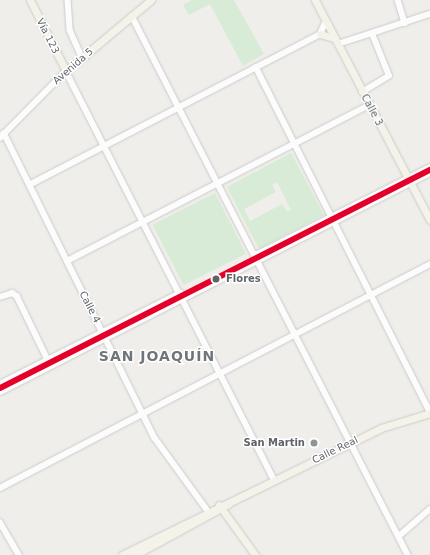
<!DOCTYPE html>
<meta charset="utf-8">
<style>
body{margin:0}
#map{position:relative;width:430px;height:555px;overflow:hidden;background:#efeeea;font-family:"DejaVu Sans",sans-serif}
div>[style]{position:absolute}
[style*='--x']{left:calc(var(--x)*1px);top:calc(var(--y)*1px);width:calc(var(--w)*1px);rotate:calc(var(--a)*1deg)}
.green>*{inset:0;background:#d8ebd6;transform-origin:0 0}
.roads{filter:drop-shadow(0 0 1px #cbcccc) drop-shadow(0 0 1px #cbcccc)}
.minor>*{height:5.5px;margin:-2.75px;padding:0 2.75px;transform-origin:2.75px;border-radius:2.75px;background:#fdfcfc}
.major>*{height:7px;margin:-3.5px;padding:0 3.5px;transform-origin:3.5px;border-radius:3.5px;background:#f4f2e9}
.rail-1>*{height:6px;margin:-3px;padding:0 3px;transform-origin:3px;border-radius:3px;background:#e4002b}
.dots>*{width:11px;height:11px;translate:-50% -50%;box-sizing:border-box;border:2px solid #fff;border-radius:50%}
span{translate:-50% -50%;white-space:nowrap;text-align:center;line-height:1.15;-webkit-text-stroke:3px #fff;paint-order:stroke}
.street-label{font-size:10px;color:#5f6368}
.stop-label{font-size:10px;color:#5f6368;font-weight:700}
.left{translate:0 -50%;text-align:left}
.poi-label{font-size:10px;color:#5f6368;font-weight:700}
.right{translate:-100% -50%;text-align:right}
.district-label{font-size:14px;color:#70757a;font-weight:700;letter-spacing:1px}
</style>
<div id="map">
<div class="green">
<div style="clip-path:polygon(192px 0,234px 0,264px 54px,243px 66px,210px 4px,189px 15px,183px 5px)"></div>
<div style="clip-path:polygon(evenodd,291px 153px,324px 215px,259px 249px,227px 187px,291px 153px,277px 182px,291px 210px,287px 212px,282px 204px,250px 221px,244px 209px,276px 192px,272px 185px,277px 182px)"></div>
<div style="left:215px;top:193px;width:68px;height:70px;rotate:63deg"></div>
</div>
<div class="roads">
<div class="minor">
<div style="--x:68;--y:0;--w:30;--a:86"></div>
<div style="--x:70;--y:30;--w:30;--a:66"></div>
<div style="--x:398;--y:0;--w:24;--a:73"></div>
<div style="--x:132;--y:16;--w:606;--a:62.88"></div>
<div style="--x:338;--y:44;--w:97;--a:-18.1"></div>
<div style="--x:256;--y:67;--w:386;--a:63.2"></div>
<div style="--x:362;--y:92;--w:31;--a:-31"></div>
<div style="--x:389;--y:76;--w:45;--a:-112"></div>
<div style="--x:4;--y:133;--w:340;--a:63.7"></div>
<div style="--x:155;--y:438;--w:95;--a:54"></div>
<div style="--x:0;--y:138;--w:94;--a:-45.4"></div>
<div style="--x:66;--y:71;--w:459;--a:63"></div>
<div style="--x:29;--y:185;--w:328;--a:-27.4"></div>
<div style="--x:320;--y:34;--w:14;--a:-65"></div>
<div style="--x:256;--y:255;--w:195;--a:-26.8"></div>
<div style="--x:67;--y:261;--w:340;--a:-27.3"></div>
<div style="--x:0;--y:297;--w:13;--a:-18"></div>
<div style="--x:12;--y:293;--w:6;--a:31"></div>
<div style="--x:17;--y:296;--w:73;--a:64.1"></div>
<div style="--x:0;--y:384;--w:202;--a:-26.8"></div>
<div style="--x:0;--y:392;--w:483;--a:-27"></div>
<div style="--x:0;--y:488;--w:485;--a:-27.5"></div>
<div style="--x:0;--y:522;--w:38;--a:60"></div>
<div style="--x:399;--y:536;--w:41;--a:-41.1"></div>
</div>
<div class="major">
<div style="--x:30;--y:0;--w:80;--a:63.1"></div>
<div style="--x:66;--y:71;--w:111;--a:-39.9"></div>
<div style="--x:315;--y:0;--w:248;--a:62.4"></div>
<div style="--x:320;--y:34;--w:15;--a:16"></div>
<div style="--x:219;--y:505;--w:62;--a:54.2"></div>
<div style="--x:122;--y:555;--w:288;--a:-26.1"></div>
<div style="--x:381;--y:428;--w:51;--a:-17"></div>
<div style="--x:135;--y:555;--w:106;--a:-28.7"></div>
</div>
</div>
<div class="rail-1">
<div style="--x:0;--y:388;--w:482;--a:-26.9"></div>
</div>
<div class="dots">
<div style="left:216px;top:279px;background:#5f6368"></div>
<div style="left:314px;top:443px;background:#919496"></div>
</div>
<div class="street-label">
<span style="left:48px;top:36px;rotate:63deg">Vía 123</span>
<span style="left:73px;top:66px;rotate:-41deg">Avenida 5</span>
<span style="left:372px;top:110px;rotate:62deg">Calle 3</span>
<span style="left:90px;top:307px;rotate:63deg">Calle 4</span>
<span style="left:335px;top:450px;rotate:-26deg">Calle Real</span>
</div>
<div class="stop-label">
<span class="left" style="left:226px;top:279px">Flores</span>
</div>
<div class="poi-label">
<span class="right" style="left:305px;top:443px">San Martin</span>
</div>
<div class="district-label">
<span style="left:157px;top:356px">SAN JOAQUÍN</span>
</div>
</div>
